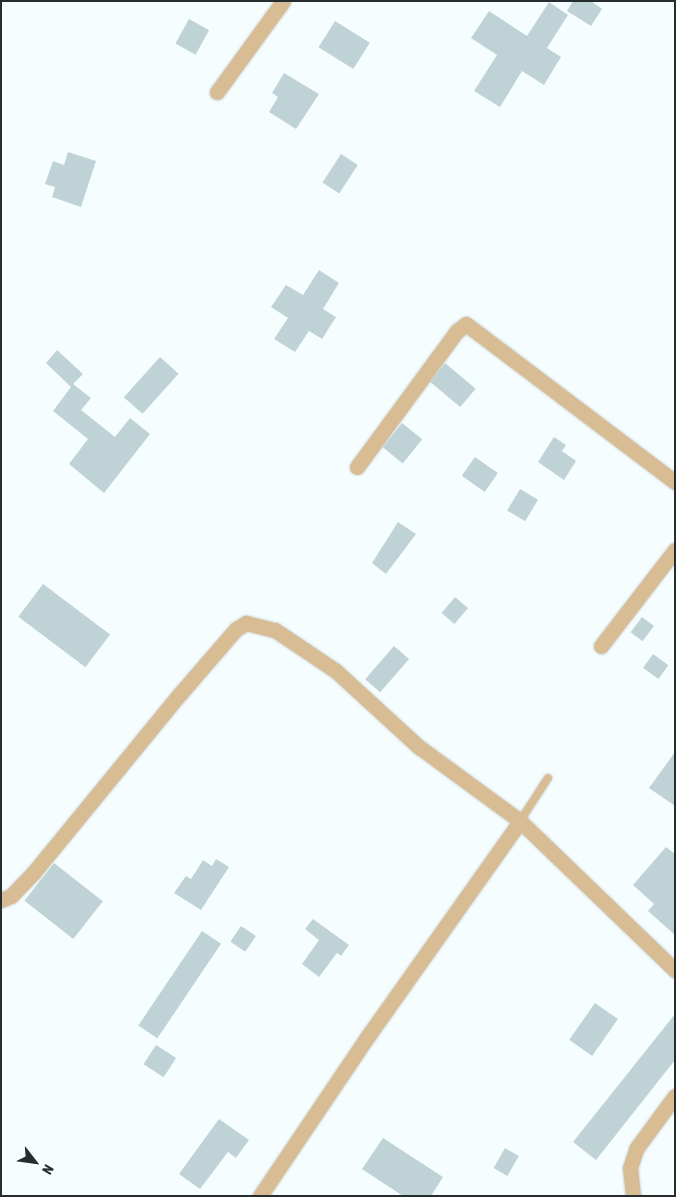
<!DOCTYPE html>
<style>
body{margin:0}
#map{position:relative;width:676px;height:1197px;overflow:hidden;background:#f5fdff;font-family:"Asap Condensed",sans-serif}
div>[style]{position:absolute}
[style*='--x']{left:calc(var(--x)*1px);top:calc(var(--y)*1px);width:calc(var(--w)*1px);rotate:calc(var(--a)*1deg)}
.building>*{inset:0;background:#bfd3d7;transform-origin:0 0}
.roads{filter:drop-shadow(0 0 1px #d0d8da) drop-shadow(0 0 1px #d0d8da)}
.lane>*{height:8px;margin:-4px;padding:0 4px;transform-origin:4px;border-radius:4px;background:#d7bc94}
.street>*{height:15px;margin:-7.5px;padding:0 7.5px;transform-origin:7.5px;border-radius:7.5px;background:#d7bc94}
span{translate:-50% -50%;white-space:nowrap;text-align:center;line-height:1.15;-webkit-text-stroke:4px #f5fdff;paint-order:stroke}
.frame{position:absolute;inset:0;border:2px solid #252d2f;pointer-events:none}
.north{position:absolute;left:10px;top:1137px;width:50px;height:50px;-webkit-text-stroke:4px #f5fdff;paint-order:stroke;rotate:120deg;font-size:14px;font-weight:700;line-height:20px;text-align:center;color:#252d2f}
.north::after{content:'';display:block;margin:auto;width:18px;height:22px;background:#252d2f;clip-path:polygon(50% 0,100% 100%,50% 72%,0 100%)}
</style>
<div id="map">
<div class="building">
<div style="clip-path:polygon(573px 1px,591px 1px,602px 9px,591px 26px,567px 11px)"></div>
<div style="clip-path:polygon(549px 2px,568px 15px,547px 48px,561px 57px,544px 85px,522px 71px,500px 107px,474px 91px,497px 55px,471px 38px,489px 11px,527px 36px)"></div>
<div style="left:189px;top:19px;width:23px;height:28px;rotate:29deg"></div>
<div style="left:335px;top:21px;width:41px;height:31px;rotate:32deg"></div>
<div style="clip-path:polygon(284px 73px,319px 94px,296px 129px,269px 112px,278px 97px,272px 93px)"></div>
<div style="clip-path:polygon(68px 152px,96px 161px,81px 207px,52px 197px,55px 187px,45px 184px,53px 161px,64px 165px)"></div>
<div style="left:341px;top:154px;width:20px;height:34px;rotate:33deg"></div>
<div style="clip-path:polygon(319px 270px,339px 283px,323px 309px,336px 317px,322px 339px,309px 331px,295px 352px,274px 339px,288px 318px,271px 307px,286px 285px,303px 295px)"></div>
<div style="clip-path:polygon(57px 350px,83px 374px,73px 384px,91px 398px,81px 410px,115px 437px,130px 418px,150px 434px,104px 493px,69px 464px,88px 439px,53px 411px,71px 387px,46px 363px)"></div>
<div style="left:160px;top:357px;width:25px;height:54px;rotate:42deg"></div>
<div style="left:445px;top:363px;width:40px;height:24px;rotate:40deg"></div>
<div style="left:402px;top:423px;width:26px;height:31px;rotate:39deg"></div>
<div style="clip-path:polygon(554px 437px,566px 445px,562px 451px,576px 461px,564px 480px,538px 462px)"></div>
<div style="left:475px;top:457px;width:28px;height:23px;rotate:35deg"></div>
<div style="left:520px;top:489px;width:21px;height:25px;rotate:31deg"></div>
<div style="clip-path:polygon(398px 522px,416px 534px,386px 574px,372px 563px)"></div>
<div style="left:43px;top:584px;width:84px;height:41px;rotate:37deg"></div>
<div style="left:455px;top:597px;width:17px;height:21px;rotate:40deg"></div>
<div style="left:642px;top:617px;width:15px;height:19px;rotate:37deg"></div>
<div style="left:394px;top:646px;width:20px;height:44px;rotate:41deg"></div>
<div style="left:653px;top:654px;width:19px;height:17px;rotate:36deg"></div>
<div style="clip-path:polygon(675px 752px,675px 806px,649px 788px)"></div>
<div style="clip-path:polygon(666px 847px,675px 854px,675px 935px,648px 911px,654px 904px,633px 885px)"></div>
<div style="clip-path:polygon(216px 859px,229px 867px,201px 910px,174px 893px,186px 876px,191px 879px,203px 860px,212px 866px)"></div>
<div style="left:54px;top:863px;width:62px;height:48px;rotate:38deg"></div>
<div style="clip-path:polygon(313px 919px,349px 945px,341px 956px,337px 953px,319px 977px,302px 964px,319px 940px,305px 929px)"></div>
<div style="left:241px;top:926px;width:18px;height:19px;rotate:34deg"></div>
<div style="left:202px;top:931px;width:23px;height:114px;rotate:34deg"></div>
<div style="left:595px;top:1003px;width:28px;height:45px;rotate:35deg"></div>
<div style="clip-path:polygon(675px 1014px,675px 1060px,596px 1160px,573px 1142px)"></div>
<div style="left:156px;top:1045px;width:24px;height:23px;rotate:33deg"></div>
<div style="clip-path:polygon(219px 1119px,249px 1140px,236px 1158px,228px 1152px,200px 1189px,179px 1174px)"></div>
<div style="clip-path:polygon(383px 1138px,443px 1177px,431px 1196px,403px 1196px,362px 1169px)"></div>
<div style="left:505px;top:1148px;width:16px;height:23px;rotate:30deg"></div>
</div>
<div class="roads">
<div class="lane">
<div style="--x:520;--y:821;--w:51;--a:-56.9"></div>
</div>
<div class="street">
<div style="--x:217;--y:92;--w:112;--a:-54"></div>
<div style="--x:357;--y:467;--w:169;--a:-53.7"></div>
<div style="--x:457;--y:331;--w:11;--a:-38"></div>
<div style="--x:466;--y:324;--w:262;--a:37.1"></div>
<div style="--x:601;--y:646;--w:121;--a:-52.4"></div>
<div style="--x:1;--y:900;--w:11;--a:-22"></div>
<div style="--x:11;--y:896;--w:33;--a:-46"></div>
<div style="--x:34;--y:872;--w:229;--a:-50.7"></div>
<div style="--x:179;--y:695;--w:87;--a:-49.2"></div>
<div style="--x:236;--y:629;--w:12;--a:-31"></div>
<div style="--x:246;--y:623;--w:30;--a:14"></div>
<div style="--x:275;--y:630;--w:73;--a:33.9"></div>
<div style="--x:336;--y:671;--w:113;--a:42.5"></div>
<div style="--x:419;--y:747;--w:125;--a:36.2"></div>
<div style="--x:520;--y:821;--w:215;--a:43.9"></div>
<div style="--x:260;--y:1196;--w:193;--a:-56"></div>
<div style="--x:368;--y:1036;--w:263;--a:-54.7"></div>
<div style="--x:633;--y:1196;--w:28;--a:-96"></div>
<div style="--x:630;--y:1168;--w:20;--a:-72"></div>
<div style="--x:636;--y:1149;--w:66;--a:-53.7"></div>
</div>
</div>
<div class="frame"></div>
<div class="north">N</div>
</div>
